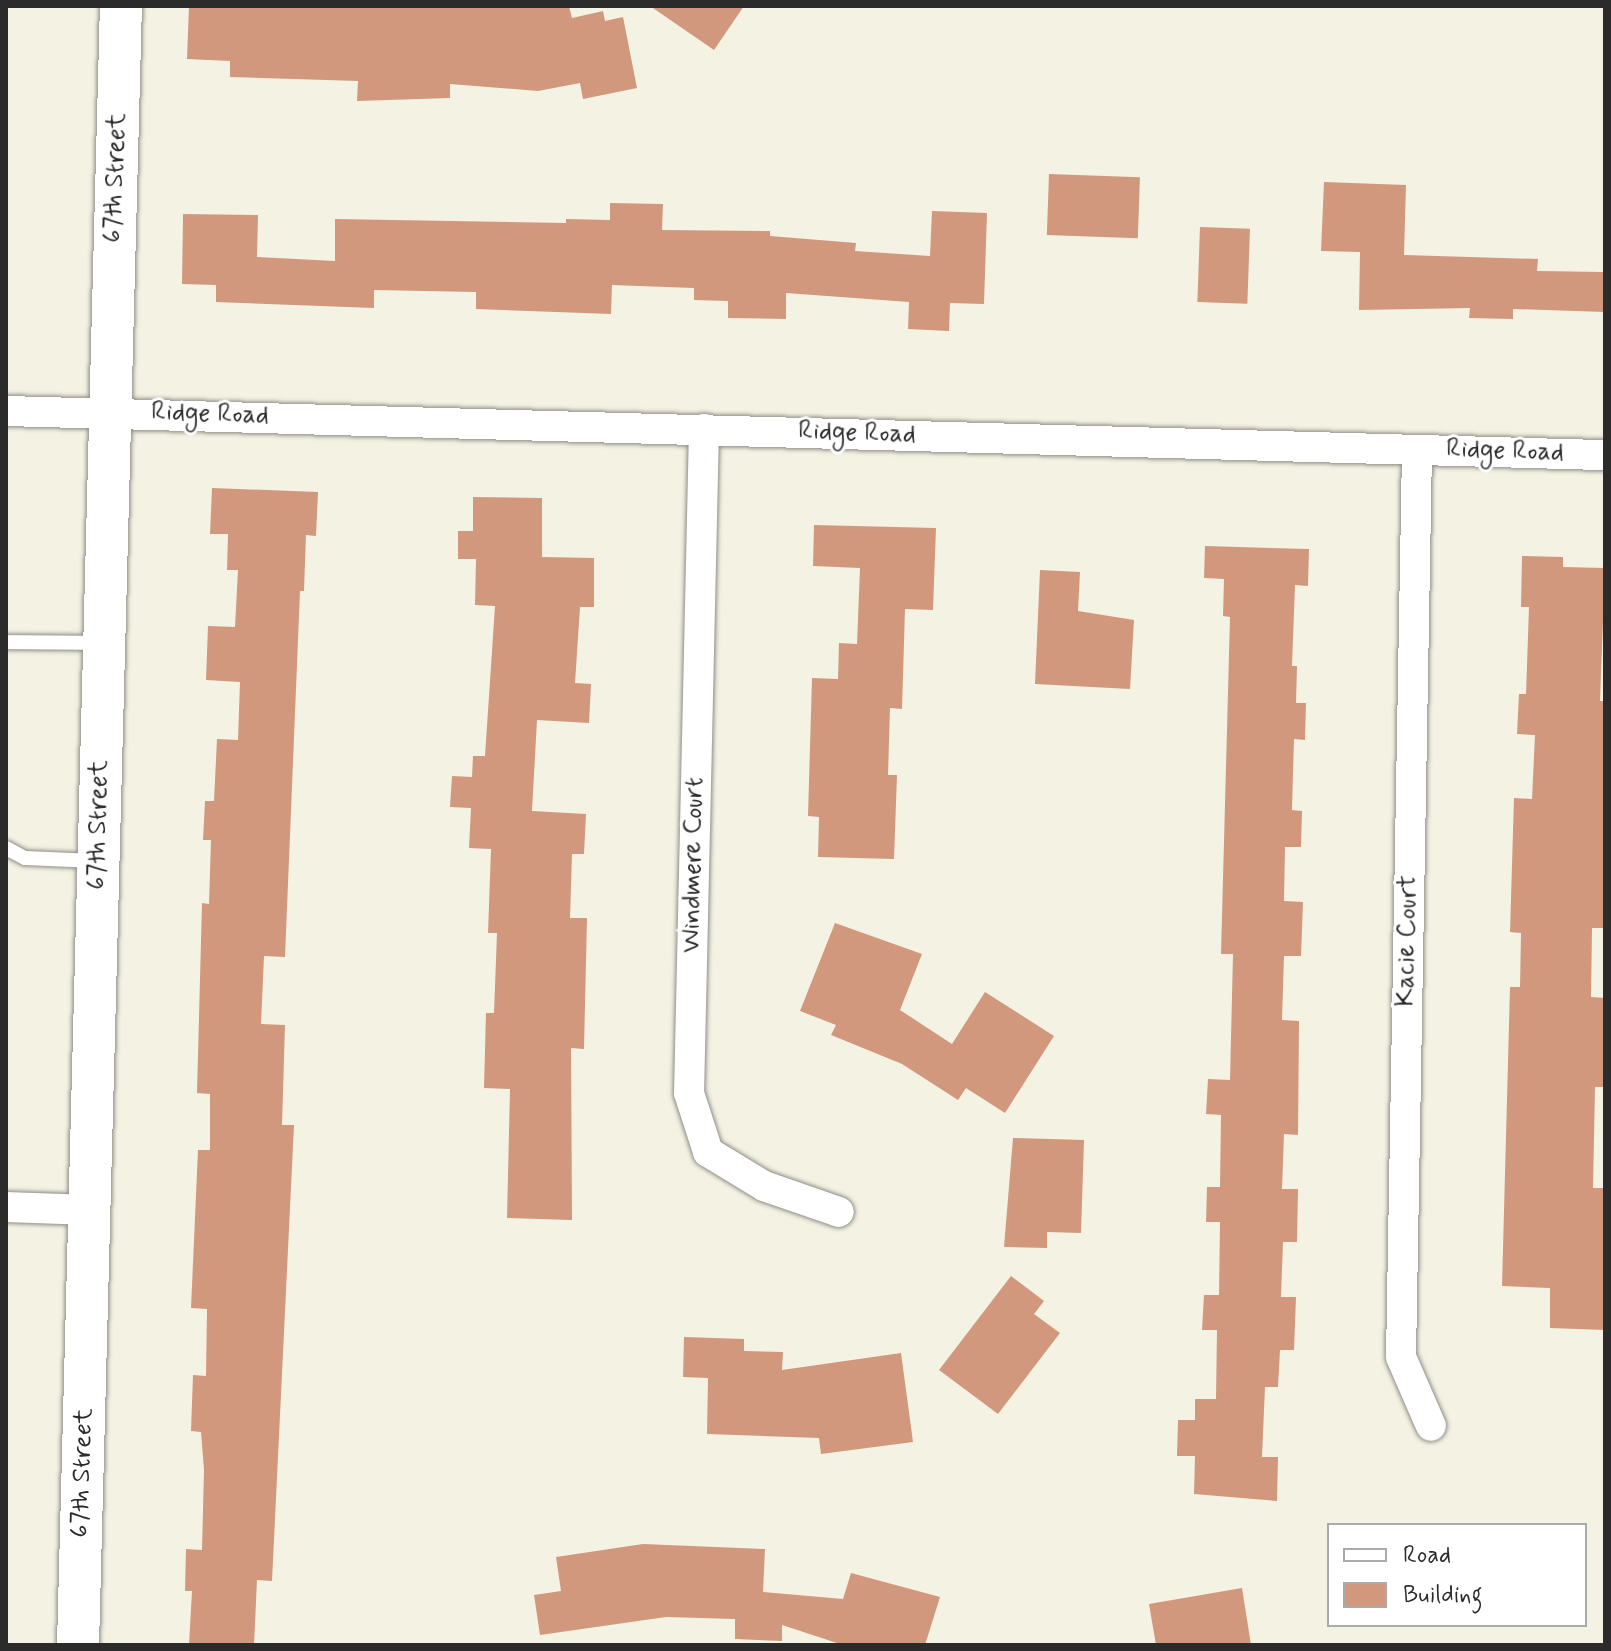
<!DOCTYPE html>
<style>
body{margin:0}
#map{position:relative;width:1611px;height:1651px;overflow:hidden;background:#f4f2e3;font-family:Mynerve,sans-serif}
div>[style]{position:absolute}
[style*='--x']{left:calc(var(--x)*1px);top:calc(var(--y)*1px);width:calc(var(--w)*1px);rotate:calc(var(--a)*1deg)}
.building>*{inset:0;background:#d1987e;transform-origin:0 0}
.roads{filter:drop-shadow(0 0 2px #908e87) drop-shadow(0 0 2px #908e87)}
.lane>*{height:14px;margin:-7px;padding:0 7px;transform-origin:7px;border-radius:7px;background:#fff}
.street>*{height:30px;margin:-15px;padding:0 15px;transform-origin:15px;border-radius:15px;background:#fff}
.secondary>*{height:42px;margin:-21px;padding:0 21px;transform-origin:21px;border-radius:21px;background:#fff}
span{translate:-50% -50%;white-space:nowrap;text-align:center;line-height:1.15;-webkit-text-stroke:6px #fff;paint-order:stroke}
.street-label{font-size:26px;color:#2b2b2b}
.frame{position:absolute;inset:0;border:8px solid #2b2b2b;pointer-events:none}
.legend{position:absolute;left:1327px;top:1523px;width:260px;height:104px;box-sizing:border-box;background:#fff;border:2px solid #aaa;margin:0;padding:10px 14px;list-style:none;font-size:24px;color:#2b2b2b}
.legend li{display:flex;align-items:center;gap:16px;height:40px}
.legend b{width:40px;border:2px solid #aaa}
</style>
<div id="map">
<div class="building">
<div style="clip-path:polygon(189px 6px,569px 6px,572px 18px,603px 11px,605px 21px,623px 17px,637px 88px,583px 99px,580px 83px,538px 91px,450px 84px,450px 98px,357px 101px,358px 81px,230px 77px,230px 61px,187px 59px)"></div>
<div style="clip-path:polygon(650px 6px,744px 6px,714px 50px)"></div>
<div style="left:1049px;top:174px;width:91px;height:61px;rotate:2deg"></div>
<div style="clip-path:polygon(1324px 182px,1406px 185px,1404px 255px,1538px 259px,1537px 271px,1605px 272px,1605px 312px,1513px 309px,1513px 319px,1469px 318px,1470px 308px,1359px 310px,1360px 252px,1321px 251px)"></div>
<div style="clip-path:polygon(610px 203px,663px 204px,662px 230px,770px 231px,770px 236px,856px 243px,855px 251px,930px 256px,932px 211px,987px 213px,984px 304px,950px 303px,949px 331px,908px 329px,909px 302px,786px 293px,786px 319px,728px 318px,728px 301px,694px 300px,694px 288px,612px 285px,611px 314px,476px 309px,476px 292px,374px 290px,374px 308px,216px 302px,216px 285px,182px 284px,183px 214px,258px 215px,257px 257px,335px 261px,335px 219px,566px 223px,566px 219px,610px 220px)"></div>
<div style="left:1200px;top:227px;width:50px;height:75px;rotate:2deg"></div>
<div style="clip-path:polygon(212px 488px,318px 492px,316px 536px,306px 535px,304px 591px,300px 591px,285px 957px,264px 956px,261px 1024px,285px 1025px,282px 1125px,294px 1125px,272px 1581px,257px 1580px,254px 1645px,189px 1645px,192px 1591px,185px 1591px,186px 1549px,202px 1550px,204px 1470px,201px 1432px,191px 1431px,193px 1375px,206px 1376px,207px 1309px,191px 1308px,198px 1150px,210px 1150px,210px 1094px,197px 1093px,202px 903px,209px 904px,211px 840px,203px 840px,205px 801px,214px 801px,217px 739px,238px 740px,240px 682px,206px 680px,208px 626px,235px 627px,238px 570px,227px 570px,228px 534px,210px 534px)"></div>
<div style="clip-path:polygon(473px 497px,542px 498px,542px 557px,594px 558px,594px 607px,580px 607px,575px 683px,591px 684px,589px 723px,537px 720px,532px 811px,586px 814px,584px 854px,572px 854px,570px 918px,587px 918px,584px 1049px,571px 1048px,572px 1220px,507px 1218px,510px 1089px,484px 1088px,486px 1013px,494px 1013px,497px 933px,488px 933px,491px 849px,469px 848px,471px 808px,450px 807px,452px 776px,472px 777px,473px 756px,485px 756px,495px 606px,475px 605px,476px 559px,458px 559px,458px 531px,473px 531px)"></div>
<div style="clip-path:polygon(814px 525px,936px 528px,933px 610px,905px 609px,902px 709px,890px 708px,888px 775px,897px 775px,894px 859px,818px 857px,819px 817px,808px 816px,812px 678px,838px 679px,839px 643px,857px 644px,860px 568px,813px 566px)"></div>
<div style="clip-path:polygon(1205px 546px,1309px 549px,1308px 586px,1295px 585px,1292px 666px,1297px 666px,1296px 703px,1306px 703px,1305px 740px,1294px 739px,1292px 810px,1302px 811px,1301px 847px,1285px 847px,1284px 901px,1303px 902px,1301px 956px,1284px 956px,1282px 1020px,1299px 1021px,1298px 1135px,1284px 1134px,1282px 1189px,1298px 1189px,1297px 1242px,1283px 1242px,1281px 1297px,1296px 1297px,1294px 1350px,1280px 1350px,1278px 1387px,1265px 1387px,1262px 1457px,1278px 1457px,1277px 1501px,1194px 1494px,1195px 1456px,1177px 1456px,1178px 1420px,1195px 1420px,1195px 1399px,1216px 1399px,1217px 1330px,1202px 1330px,1204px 1295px,1219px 1295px,1220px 1222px,1206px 1222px,1207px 1187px,1220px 1187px,1221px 1115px,1206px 1114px,1208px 1079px,1230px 1080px,1233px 954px,1221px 954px,1230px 617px,1223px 616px,1224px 579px,1204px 578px)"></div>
<div style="clip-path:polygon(1522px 556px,1563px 557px,1563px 567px,1605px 568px,1600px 701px,1605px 701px,1605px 928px,1592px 928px,1591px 997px,1605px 998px,1605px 1087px,1595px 1087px,1593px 1188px,1605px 1188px,1605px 1330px,1550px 1328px,1550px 1288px,1502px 1286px,1510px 987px,1520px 987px,1521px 933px,1510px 932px,1514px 798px,1532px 799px,1535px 735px,1517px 734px,1519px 694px,1526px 694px,1529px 607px,1521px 607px)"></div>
<div style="clip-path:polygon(1040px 570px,1080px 572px,1078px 611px,1134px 620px,1130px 689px,1035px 684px)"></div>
<div style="clip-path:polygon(835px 923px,922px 954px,900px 1010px,952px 1044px,985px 992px,1054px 1036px,1005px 1113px,966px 1088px,958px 1100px,902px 1064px,831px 1035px,836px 1025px,800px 1011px)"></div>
<div style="clip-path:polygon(1013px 1138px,1084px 1140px,1081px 1233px,1047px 1232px,1047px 1248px,1004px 1247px)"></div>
<div style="clip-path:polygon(1011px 1276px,1044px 1301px,1034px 1314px,1060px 1333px,998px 1414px,939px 1370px)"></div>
<div style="clip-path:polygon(684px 1337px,744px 1339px,744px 1351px,783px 1352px,782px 1370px,901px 1353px,913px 1442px,821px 1454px,819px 1438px,707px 1434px,708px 1378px,683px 1377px)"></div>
<div style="clip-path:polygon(643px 1544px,765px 1549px,763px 1592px,843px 1599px,851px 1573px,940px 1597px,925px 1645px,843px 1645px,782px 1625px,782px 1641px,735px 1639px,735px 1619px,666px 1617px,540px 1635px,534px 1595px,561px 1591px,556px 1557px)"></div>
<div style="clip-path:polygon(1242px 1588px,1251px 1645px,1156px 1645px,1149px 1604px)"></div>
</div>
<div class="roads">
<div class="lane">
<div style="--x:6;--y:642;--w:95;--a:0.6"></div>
<div style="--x:6;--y:848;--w:21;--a:28"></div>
<div style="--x:25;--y:858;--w:70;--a:2.5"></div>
</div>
<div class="street">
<div style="--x:6;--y:411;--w:1600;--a:1.58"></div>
<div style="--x:704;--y:429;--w:664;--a:91.29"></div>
<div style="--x:689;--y:1093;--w:62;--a:72.1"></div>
<div style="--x:708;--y:1152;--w:66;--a:31.3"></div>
<div style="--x:764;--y:1186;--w:79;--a:19.1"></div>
<div style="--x:1417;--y:450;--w:907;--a:91.01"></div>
<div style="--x:1401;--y:1357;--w:75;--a:66.5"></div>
<div style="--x:6;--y:1207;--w:85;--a:2"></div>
</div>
<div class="secondary">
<div style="--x:78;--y:1645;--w:1640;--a:-88.5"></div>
</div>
</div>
<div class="street-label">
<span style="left:116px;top:178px;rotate:-88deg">67th Street</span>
<span style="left:210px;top:415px;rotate:2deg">Ridge Road</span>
<span style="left:857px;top:434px;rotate:2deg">Ridge Road</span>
<span style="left:1505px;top:452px;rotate:2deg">Ridge Road</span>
<span style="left:99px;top:825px;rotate:-89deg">67th Street</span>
<span style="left:694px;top:865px;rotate:-89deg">Windmere Court</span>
<span style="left:1408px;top:941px;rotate:-89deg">Kacie Court</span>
<span style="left:83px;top:1473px;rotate:-88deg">67th Street</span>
</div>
<div class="frame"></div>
<ul class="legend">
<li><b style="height:10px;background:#fff"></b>Road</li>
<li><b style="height:22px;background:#d1987e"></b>Building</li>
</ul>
</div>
